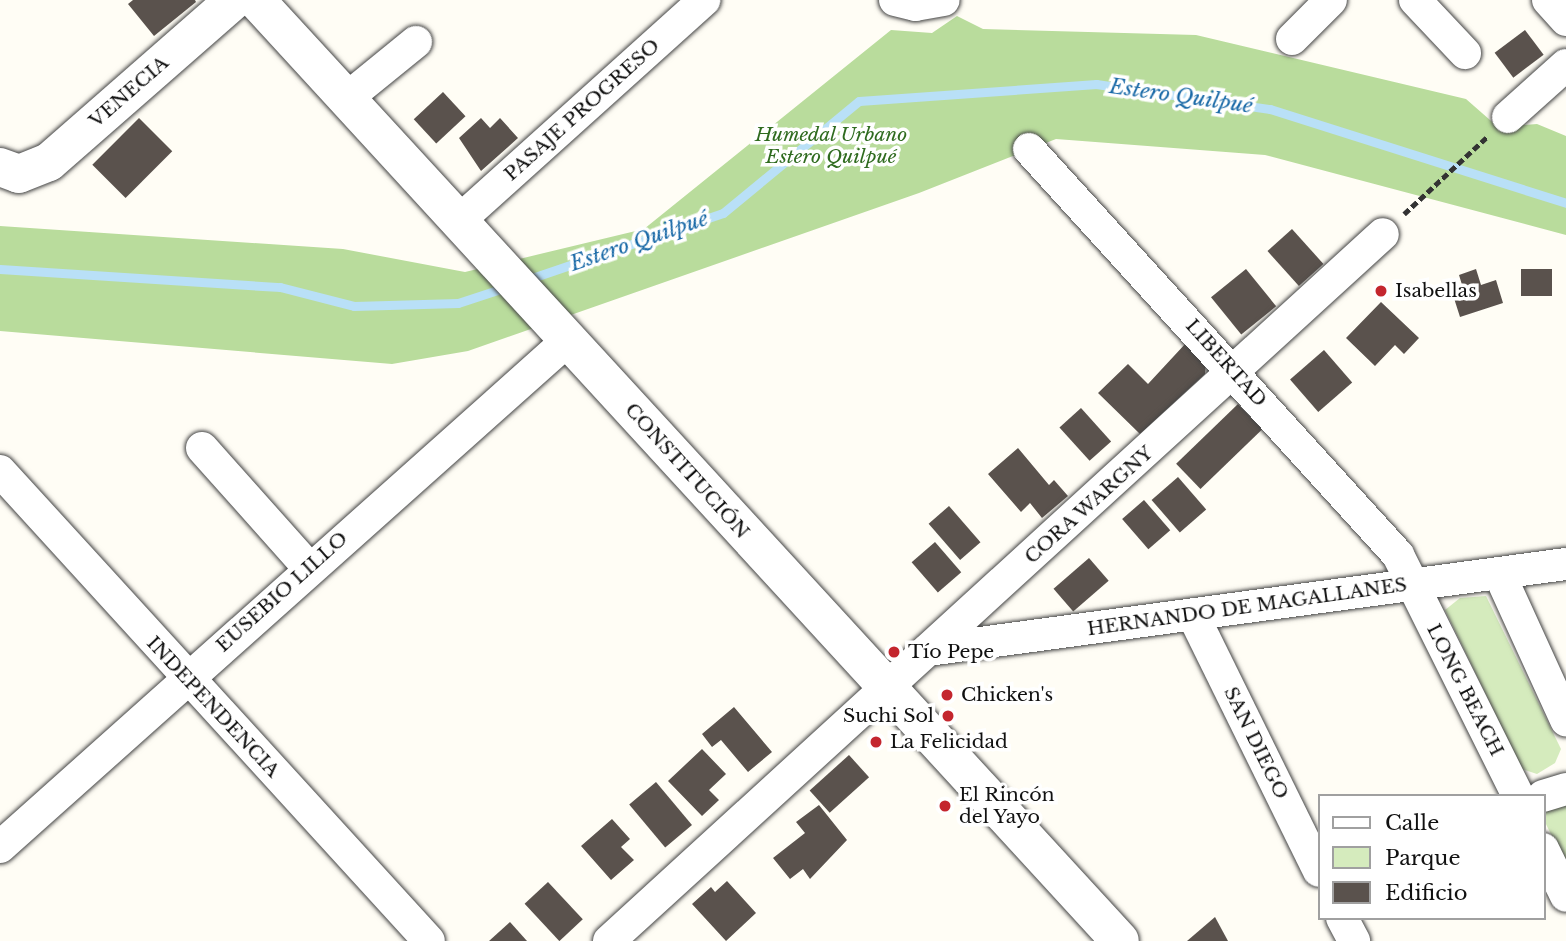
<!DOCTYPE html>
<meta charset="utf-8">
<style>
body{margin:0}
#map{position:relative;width:1566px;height:941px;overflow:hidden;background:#fffdf5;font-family:"Libre Baskerville",serif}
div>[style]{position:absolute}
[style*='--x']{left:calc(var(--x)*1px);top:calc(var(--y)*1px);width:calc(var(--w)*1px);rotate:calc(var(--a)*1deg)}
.green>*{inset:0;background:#d5ebbd}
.forest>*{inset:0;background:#b9dc9c}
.stream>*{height:9px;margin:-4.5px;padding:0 4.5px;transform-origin:4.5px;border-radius:4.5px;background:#b9e0f7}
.building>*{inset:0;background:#5a524d;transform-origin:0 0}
.path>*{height:4.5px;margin-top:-2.25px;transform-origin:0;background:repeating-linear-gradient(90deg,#333 0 7px,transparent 0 10.5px)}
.roads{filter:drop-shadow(0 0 2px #444) drop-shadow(0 0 2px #444)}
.minor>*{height:32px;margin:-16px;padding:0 16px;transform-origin:16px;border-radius:16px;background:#fff}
.tertiary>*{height:38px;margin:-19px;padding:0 19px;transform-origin:19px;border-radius:19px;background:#fff}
.dots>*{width:19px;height:19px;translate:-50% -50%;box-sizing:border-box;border:4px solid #fff;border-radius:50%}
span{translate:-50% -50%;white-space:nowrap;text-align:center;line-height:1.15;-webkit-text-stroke:7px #fff;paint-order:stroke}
.street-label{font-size:19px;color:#111}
.park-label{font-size:19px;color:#2f6b1f;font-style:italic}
.poi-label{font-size:19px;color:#111}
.left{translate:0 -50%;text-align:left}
.right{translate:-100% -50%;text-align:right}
.water-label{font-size:21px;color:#1768a6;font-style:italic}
.legend{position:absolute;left:1318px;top:794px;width:228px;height:126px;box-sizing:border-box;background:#fff;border:2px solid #a0a0a0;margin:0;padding:9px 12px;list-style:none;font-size:21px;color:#111}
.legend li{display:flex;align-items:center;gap:14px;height:35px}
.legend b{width:35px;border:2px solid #a0a0a0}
</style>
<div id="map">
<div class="green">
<div style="clip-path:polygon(1486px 596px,1561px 749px,1555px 763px,1537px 774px,1522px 769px,1445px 610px,1460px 598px)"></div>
<div style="clip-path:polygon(1566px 797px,1566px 865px,1543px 818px,1552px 800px)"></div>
</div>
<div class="forest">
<div style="clip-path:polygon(957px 16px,983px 29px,1196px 35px,1466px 99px,1498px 127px,1537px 124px,1566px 136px,1566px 235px,1265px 155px,1056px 139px,919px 193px,468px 351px,392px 364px,0 331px,0 226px,343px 249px,465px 272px,644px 229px,891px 30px,932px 33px)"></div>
</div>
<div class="stream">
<div style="--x:0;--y:269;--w:281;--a:3.7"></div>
<div style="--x:280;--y:287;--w:76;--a:14.4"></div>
<div style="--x:354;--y:306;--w:104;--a:-1.7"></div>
<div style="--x:458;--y:303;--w:52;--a:-18.1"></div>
<div style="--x:526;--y:280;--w:208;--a:-18.8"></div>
<div style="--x:723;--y:213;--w:176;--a:-39.5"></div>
<div style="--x:859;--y:101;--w:238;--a:-4.1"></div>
<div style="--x:1096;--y:84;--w:176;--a:8.2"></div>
<div style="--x:1270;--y:109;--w:311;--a:17.6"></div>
</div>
<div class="building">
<div style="clip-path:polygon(133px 0,195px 0,196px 2px,154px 36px,128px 4px)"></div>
<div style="left:1525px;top:30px;width:31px;height:38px;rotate:53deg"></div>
<div style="left:443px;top:92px;width:33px;height:40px;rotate:47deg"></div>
<div style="left:139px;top:118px;width:47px;height:66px;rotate:45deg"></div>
<div style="clip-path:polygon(481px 118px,490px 128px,500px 118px,518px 138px,481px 171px,459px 138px)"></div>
<div style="left:1292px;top:229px;width:47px;height:33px;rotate:48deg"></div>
<div style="left:1246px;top:269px;width:48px;height:45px;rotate:51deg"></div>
<div style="clip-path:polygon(1476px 269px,1481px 285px,1496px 280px,1503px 303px,1460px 317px,1452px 292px,1463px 288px,1459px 275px)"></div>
<div style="left:1521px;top:269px;width:31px;height:27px"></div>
<div style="clip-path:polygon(1381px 302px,1419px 338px,1404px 354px,1395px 345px,1375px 366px,1346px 338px)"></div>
<div style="clip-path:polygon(1186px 343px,1206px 362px,1205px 374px,1140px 434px,1098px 393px,1128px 364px,1148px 384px)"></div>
<div style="left:1324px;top:350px;width:43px;height:45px;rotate:49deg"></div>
<div style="left:1238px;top:404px;width:35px;height:86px;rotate:46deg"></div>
<div style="left:1081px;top:408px;width:45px;height:29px;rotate:48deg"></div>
<div style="clip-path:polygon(1018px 448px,1049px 485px,1054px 480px,1068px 496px,1042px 518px,1030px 503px,1021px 512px,988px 474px)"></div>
<div style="left:1178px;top:477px;width:43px;height:35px;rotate:49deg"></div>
<div style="left:1144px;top:500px;width:40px;height:29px;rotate:49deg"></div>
<div style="left:949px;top:506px;width:48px;height:27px;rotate:49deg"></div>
<div style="left:935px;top:542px;width:40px;height:31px;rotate:49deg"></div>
<div style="left:1089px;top:558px;width:30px;height:47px;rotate:49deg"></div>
<div style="clip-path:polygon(734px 707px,772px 752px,748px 772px,721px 740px,712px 747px,702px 734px)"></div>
<div style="clip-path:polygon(702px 749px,726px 774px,709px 790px,719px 800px,702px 816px,668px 781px)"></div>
<div style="left:849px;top:755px;width:30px;height:53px;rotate:48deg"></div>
<div style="left:656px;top:782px;width:56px;height:35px;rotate:50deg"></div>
<div style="clip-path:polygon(819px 805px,847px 840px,810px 879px,803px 869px,790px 879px,773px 858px,805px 833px,796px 822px)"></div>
<div style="clip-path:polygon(612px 819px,630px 839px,621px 847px,634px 860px,611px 880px,581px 846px)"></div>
<div style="clip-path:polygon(727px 881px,756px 913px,726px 941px,692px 904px,711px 887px,715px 892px)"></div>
<div style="left:548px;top:882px;width:51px;height:32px;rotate:47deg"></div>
<div style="clip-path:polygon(1215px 917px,1228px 941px,1187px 941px)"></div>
<div style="clip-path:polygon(510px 922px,527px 941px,489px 941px)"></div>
</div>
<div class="path">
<div style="--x:1404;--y:214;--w:113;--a:-42.9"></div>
</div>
<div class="roads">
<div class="minor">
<div style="--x:895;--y:0;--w:21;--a:14"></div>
<div style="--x:915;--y:5;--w:29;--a:-10"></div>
<div style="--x:1415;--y:0;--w:73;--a:46.7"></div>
<div style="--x:1548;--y:0;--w:27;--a:48"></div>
<div style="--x:1292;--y:39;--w:55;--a:-45"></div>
<div style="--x:347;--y:98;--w:89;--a:-39.1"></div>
<div style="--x:1508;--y:117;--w:78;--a:-41.9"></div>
<div style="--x:1029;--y:149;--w:549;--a:47.73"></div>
<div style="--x:1398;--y:555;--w:269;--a:63.5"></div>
<div style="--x:460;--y:220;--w:329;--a:-42"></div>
<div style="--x:202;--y:448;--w:161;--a:48.3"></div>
<div style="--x:0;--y:471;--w:636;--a:47.61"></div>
<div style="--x:1499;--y:573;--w:162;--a:65.5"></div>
<div style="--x:1193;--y:615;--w:285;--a:63.8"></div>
<div style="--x:928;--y:650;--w:644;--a:-7.68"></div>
<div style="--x:1543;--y:796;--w:24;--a:-17"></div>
<div style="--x:0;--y:847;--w:761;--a:-41.75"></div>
<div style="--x:1543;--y:849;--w:52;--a:63.9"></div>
<div style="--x:1342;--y:918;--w:26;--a:62"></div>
<div style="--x:609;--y:941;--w:1048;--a:-42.41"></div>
</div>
<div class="tertiary">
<div style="--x:256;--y:0;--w:1277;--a:47.44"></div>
<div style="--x:0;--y:167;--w:20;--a:20"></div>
<div style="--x:19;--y:174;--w:32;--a:-22"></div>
<div style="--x:49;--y:162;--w:246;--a:-41.2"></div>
</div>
</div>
<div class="dots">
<div style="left:1381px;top:291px;background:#c4262e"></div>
<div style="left:894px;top:652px;background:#c4262e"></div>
<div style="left:947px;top:695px;background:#c4262e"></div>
<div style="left:948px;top:716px;background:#c4262e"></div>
<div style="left:876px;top:742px;background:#c4262e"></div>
<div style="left:945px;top:806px;background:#c4262e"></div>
</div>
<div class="street-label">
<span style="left:129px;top:92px;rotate:-41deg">VENECIA</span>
<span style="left:582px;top:110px;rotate:-42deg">PASAJE PROGRESO</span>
<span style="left:1226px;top:363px;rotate:48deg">LIBERTAD</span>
<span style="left:687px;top:471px;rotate:48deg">CONSTITUCIÓN</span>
<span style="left:1089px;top:505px;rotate:-42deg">CORA WARGNY</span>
<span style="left:282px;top:592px;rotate:-42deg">EUSEBIO LILLO</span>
<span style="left:1247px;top:607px;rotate:-8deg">HERNANDO DE MAGALLANES</span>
<span style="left:1465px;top:690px;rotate:63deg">LONG BEACH</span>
<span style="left:213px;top:707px;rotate:47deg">INDEPENDENCIA</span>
<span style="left:1256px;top:743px;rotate:64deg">SAN DIEGO</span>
</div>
<div class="park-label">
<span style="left:831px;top:146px">Humedal Urbano<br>Estero Quilpué</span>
</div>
<div class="poi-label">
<span class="left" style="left:1395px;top:291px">Isabellas</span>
<span class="left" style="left:908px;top:652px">Tío Pepe</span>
<span class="left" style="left:961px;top:695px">Chicken's</span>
<span class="right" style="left:934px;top:716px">Suchi Sol</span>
<span class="left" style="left:890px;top:742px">La Felicidad</span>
<span class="left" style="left:959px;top:806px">El Rincón<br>del Yayo</span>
</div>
<div class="water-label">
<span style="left:1181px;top:96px;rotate:8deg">Estero Quilpué</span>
<span style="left:639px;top:241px;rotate:-19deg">Estero Quilpué</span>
</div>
<ul class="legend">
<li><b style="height:9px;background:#fff"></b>Calle</li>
<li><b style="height:19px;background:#d5ebbd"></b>Parque</li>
<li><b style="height:19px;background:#5a524d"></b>Edificio</li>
</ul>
</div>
